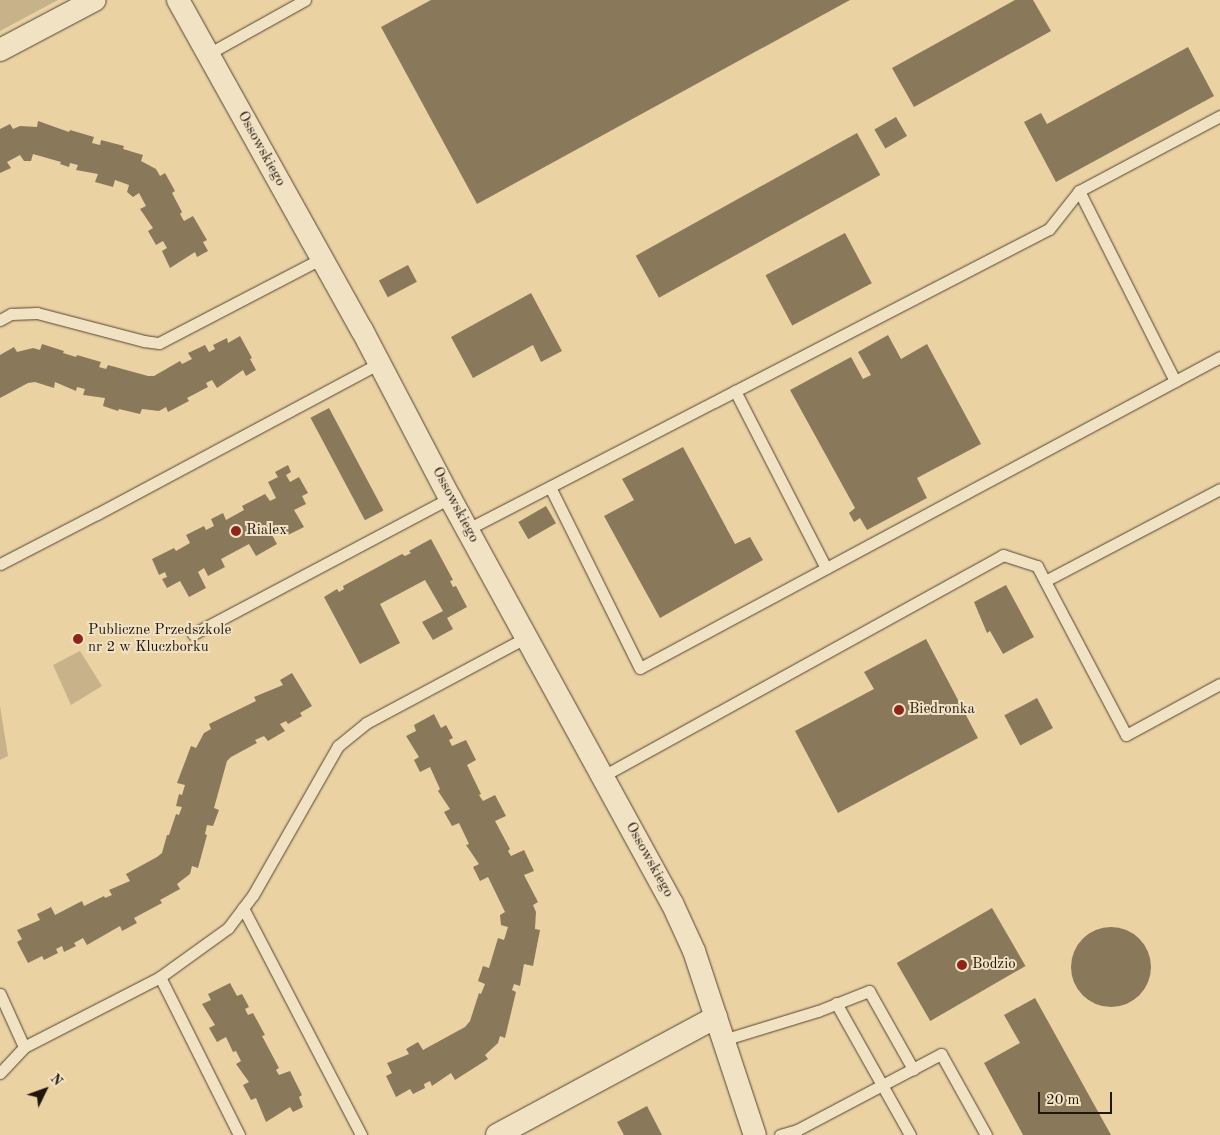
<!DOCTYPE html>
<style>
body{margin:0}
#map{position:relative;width:1220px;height:1135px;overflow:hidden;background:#ead2a3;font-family:"Old Standard TT",serif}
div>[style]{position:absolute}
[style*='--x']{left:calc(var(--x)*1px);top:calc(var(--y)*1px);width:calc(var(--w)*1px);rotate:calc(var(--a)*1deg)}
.green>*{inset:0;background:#c8b28a}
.building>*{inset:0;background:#8a785b;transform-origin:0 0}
.round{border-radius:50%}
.roads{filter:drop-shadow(0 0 1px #534533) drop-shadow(0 0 1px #534533)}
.service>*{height:11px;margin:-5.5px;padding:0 5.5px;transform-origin:5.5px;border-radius:5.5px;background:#f1e2c3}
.minor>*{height:22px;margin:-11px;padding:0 11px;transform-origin:11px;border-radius:11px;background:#f1e2c3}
.dots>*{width:14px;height:14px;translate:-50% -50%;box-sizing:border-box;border:2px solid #f1e2c3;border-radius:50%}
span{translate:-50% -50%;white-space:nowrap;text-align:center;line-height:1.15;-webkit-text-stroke:4px #f1e2c3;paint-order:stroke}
.street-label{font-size:15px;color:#21160e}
.poi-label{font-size:15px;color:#21160e}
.left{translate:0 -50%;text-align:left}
.north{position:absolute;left:20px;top:1065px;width:50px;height:50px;-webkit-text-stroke:4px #f1e2c3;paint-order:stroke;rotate:48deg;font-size:14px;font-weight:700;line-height:20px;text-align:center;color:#21160e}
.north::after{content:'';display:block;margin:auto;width:18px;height:22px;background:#21160e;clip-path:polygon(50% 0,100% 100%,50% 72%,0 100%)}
.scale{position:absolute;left:1038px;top:1092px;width:74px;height:22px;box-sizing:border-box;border:2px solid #21160e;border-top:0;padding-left:6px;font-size:15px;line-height:18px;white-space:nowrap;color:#21160e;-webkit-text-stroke:4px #f1e2c3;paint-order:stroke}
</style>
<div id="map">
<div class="green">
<div style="clip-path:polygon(0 0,58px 0,0 31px)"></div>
<div style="clip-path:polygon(80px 651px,102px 686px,71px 705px,53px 665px)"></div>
<div style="clip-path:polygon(0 706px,8px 756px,0 760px)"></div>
</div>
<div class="building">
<div style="clip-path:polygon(431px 0,850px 0,477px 204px,381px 27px)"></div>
<div style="clip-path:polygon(1015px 0,1033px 0,1051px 31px,914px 107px,892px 68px)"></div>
<div style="clip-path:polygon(1188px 47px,1214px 96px,1056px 182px,1024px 122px,1041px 113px,1047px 124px)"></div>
<div style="left:896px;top:117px;width:22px;height:25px;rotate:60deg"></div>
<div style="clip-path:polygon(38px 121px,69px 132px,70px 130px,94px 137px,92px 143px,100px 145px,101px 140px,124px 146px,123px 149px,143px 155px,141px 161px,156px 169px,160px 176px,165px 173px,175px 191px,172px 193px,182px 212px,180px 214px,184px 221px,193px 216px,207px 240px,203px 242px,208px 251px,197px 257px,195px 252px,170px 268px,162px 251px,167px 248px,163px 241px,156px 245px,148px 231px,153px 228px,140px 209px,146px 206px,139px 193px,133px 197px,127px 192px,129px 185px,115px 180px,113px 187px,95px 182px,98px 174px,76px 170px,78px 165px,70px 163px,69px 167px,60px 164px,61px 162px,33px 154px,31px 161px,24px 161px,20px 155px,7px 162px,11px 168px,0 173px,0 129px,10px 124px,13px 129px,20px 126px,37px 127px)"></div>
<div style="left:857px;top:133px;width:48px;height:253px;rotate:61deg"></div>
<div style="left:845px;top:233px;width:57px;height:90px;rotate:62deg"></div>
<div style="left:408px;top:265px;width:19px;height:33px;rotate:62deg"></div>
<div style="clip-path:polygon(531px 293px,562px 351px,541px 362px,533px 345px,473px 378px,451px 337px)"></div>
<div style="clip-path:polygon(888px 335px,901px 359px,927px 344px,981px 444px,917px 478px,927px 498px,867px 530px,860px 518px,854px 522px,849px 513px,855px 508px,790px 390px,851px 357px,863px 379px,871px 375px,858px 352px)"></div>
<div style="clip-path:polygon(240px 336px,252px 358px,250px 359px,256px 370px,246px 376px,243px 370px,217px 388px,212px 380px,206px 383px,208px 387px,187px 398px,189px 401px,168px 412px,166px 407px,159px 411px,142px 409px,140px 414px,119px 409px,118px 411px,103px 406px,105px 398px,83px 395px,85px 389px,77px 387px,76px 391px,55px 382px,54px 388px,35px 382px,28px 383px,0 398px,0 355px,14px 347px,17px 352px,33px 348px,40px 350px,42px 344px,64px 351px,63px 353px,76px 357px,77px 355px,101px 362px,99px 367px,106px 369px,108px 365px,148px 376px,154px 376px,180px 361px,182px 364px,192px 359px,188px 353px,205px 345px,209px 352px,215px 349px,213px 345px,227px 338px,228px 343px)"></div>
<div style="left:329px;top:408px;width:116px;height:21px;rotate:62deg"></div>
<div style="clip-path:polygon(683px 447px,735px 544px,750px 537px,763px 560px,660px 618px,604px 516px,634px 500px,622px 479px)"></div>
<div style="clip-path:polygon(288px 465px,291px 472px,286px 475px,290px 482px,299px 477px,308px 493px,302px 496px,306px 504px,294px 510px,304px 527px,286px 536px,282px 529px,272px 535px,277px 544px,256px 556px,249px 544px,221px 559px,225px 567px,208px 576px,204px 568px,198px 572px,206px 588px,189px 597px,180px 581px,167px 588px,162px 579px,167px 577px,165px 572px,159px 575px,152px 559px,174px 548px,176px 551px,190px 543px,186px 535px,204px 526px,206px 530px,214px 526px,211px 519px,223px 513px,226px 520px,244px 510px,242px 506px,265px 494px,270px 501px,276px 498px,268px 482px,278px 477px,275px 472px)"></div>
<div style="left:546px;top:506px;width:20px;height:32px;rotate:60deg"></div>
<div style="clip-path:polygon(431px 539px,453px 580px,450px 581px,453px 587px,456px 586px,467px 607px,447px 618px,453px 629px,433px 640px,422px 622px,443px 611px,425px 580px,380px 604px,400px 643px,360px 664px,324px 597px,337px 589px,339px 592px,344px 589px,343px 586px,402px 554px,405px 556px,411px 553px,409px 551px)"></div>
<div style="clip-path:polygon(1006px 585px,1034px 637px,1003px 654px,990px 631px,987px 633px,974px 602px)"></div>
<div style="clip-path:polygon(926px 639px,978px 738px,838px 813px,795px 731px,874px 689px,864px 672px)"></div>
<div style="clip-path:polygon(292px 673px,312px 706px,300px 713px,302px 716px,288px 724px,286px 721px,280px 724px,285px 731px,268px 741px,264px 736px,255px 740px,257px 743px,231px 757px,227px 761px,214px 808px,219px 810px,213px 826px,207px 825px,205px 834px,207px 835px,198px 868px,192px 866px,190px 874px,177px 884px,180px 889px,160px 900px,162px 903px,134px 918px,137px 923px,122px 931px,120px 926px,87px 945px,83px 938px,74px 943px,76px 946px,64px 952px,62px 946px,56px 949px,58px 953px,44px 960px,42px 956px,28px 963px,17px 942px,22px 939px,17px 930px,40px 920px,37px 914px,51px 907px,55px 915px,82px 901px,84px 906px,104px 896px,105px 898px,112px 895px,109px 890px,130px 881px,126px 874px,157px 857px,162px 853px,167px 835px,169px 835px,176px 814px,179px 815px,182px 807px,176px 806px,179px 794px,182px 795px,185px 785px,177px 783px,191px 746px,196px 748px,204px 733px,211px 729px,209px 724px,256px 701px,254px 697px,283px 685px,280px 680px)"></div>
<div style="left:1037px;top:698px;width:34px;height:37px;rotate:62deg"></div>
<div style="clip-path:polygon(434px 714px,441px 728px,446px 725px,453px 738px,449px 740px,452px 746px,466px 740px,476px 760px,467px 765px,481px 794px,479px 795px,483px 801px,495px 795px,506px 816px,495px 821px,510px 849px,508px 851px,511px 856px,524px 850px,534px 871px,524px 875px,538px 902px,533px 905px,536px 912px,535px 929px,540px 930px,533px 966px,524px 964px,520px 986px,514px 984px,512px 990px,516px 992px,505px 1038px,500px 1036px,498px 1043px,485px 1055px,488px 1059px,455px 1080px,451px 1073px,432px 1086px,430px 1081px,424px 1084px,425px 1088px,413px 1094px,410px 1089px,396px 1097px,386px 1076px,392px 1073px,387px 1063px,409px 1054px,406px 1049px,418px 1042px,423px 1050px,465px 1027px,470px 1021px,479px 993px,481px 994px,485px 984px,478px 981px,483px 966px,489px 968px,498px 938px,504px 940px,508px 927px,501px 925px,500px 915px,505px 912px,488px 877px,480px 881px,473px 867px,479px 864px,466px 845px,469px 844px,459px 823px,452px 826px,444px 812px,450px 809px,438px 791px,440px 789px,430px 767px,420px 772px,414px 760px,419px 757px,406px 736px,416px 731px,414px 725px)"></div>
<div style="left:992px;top:908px;width:67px;height:110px;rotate:60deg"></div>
<div class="round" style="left:1071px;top:927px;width:80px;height:80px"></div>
<div style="clip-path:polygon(230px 983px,237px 996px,242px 994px,249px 1007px,245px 1009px,248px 1015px,253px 1013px,265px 1035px,262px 1036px,279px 1068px,276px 1070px,279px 1075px,290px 1071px,302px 1095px,299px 1097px,303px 1107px,293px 1112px,290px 1107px,266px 1122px,256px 1098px,251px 1100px,243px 1085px,249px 1082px,236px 1064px,241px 1061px,236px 1051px,233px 1052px,226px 1037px,217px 1042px,209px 1028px,215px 1025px,202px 1004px,211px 1000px,208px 994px)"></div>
<div style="clip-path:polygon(1035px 998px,1111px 1135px,1023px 1135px,984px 1063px,1020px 1043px,1004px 1015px)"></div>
<div style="clip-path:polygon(647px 1106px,662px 1135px,624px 1135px,617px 1122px)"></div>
</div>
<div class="roads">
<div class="service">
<div style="--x:208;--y:54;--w:111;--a:-29.1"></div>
<div style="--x:1079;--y:191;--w:213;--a:63.2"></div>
<div style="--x:0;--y:320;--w:13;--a:-29"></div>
<div style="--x:11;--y:314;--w:26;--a:-2"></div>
<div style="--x:37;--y:313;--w:111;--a:14.7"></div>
<div style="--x:144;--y:341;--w:15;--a:8"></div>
<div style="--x:159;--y:343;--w:184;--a:-27.5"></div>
<div style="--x:735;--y:391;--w:199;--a:62.8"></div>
<div style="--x:550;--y:487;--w:202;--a:63.6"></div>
<div style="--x:640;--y:668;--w:658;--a:-28.2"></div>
<div style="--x:468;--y:529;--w:654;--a:-27.31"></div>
<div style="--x:1049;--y:229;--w:48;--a:-51.7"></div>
<div style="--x:1079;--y:191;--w:160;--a:-28"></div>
<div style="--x:0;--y:564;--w:109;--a:-27.3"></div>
<div style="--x:97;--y:514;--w:321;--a:-28.1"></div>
<div style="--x:1045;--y:581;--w:198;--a:-27.7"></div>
<div style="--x:193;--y:634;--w:291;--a:-27.9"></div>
<div style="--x:603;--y:776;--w:457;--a:-28.9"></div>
<div style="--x:1003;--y:555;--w:36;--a:18"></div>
<div style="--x:1037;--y:566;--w:191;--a:62.2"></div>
<div style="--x:1126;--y:735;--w:107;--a:-28.5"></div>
<div style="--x:243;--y:908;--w:256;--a:62.5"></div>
<div style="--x:160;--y:977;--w:177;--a:63.4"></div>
<div style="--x:0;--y:994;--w:58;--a:65.6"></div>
<div style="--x:836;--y:1003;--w:151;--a:60.7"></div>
<div style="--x:723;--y:1040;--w:99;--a:-17"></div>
<div style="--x:818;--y:1011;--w:55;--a:-21.4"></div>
<div style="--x:869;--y:991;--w:90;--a:60.6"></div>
<div style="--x:0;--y:1073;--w:35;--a:-47"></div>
<div style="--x:24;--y:1047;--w:153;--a:-27.2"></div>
<div style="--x:160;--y:977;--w:84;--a:-35.8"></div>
<div style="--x:228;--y:928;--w:41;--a:-52.9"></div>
<div style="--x:253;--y:895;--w:172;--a:-60.3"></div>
<div style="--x:338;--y:746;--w:36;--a:-39"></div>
<div style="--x:366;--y:723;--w:183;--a:-28.1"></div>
<div style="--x:780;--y:1135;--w:18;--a:-16"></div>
<div style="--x:797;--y:1130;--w:163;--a:-27.8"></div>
<div style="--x:941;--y:1054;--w:93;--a:60.9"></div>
</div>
<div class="minor">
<div style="--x:178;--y:0;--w:378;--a:60.9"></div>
<div style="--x:362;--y:330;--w:190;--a:62.4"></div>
<div style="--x:450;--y:498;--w:462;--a:61.3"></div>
<div style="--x:672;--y:903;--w:53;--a:65.4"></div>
<div style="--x:694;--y:951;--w:194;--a:71.7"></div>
<div style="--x:0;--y:50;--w:107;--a:-27.8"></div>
<div style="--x:497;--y:1135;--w:249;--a:-28.3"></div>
</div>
</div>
<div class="dots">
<div style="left:236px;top:531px;background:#8f2418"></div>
<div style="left:78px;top:639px;background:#8f2418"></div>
<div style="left:899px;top:710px;background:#8f2418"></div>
<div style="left:962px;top:965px;background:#8f2418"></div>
</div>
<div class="street-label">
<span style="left:261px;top:149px;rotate:61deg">Ossowskiego</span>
<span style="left:455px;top:505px;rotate:62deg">Ossowskiego</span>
<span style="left:649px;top:860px;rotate:61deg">Ossowskiego</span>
</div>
<div class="poi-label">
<span class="left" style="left:246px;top:531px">Rialex</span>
<span class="left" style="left:88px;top:639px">Publiczne Przedszkole<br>nr 2 w Kluczborku</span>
<span class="left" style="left:909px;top:710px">Biedronka</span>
<span class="left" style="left:972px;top:965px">Bodzio</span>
</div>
<div class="north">N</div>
<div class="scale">20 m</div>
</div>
